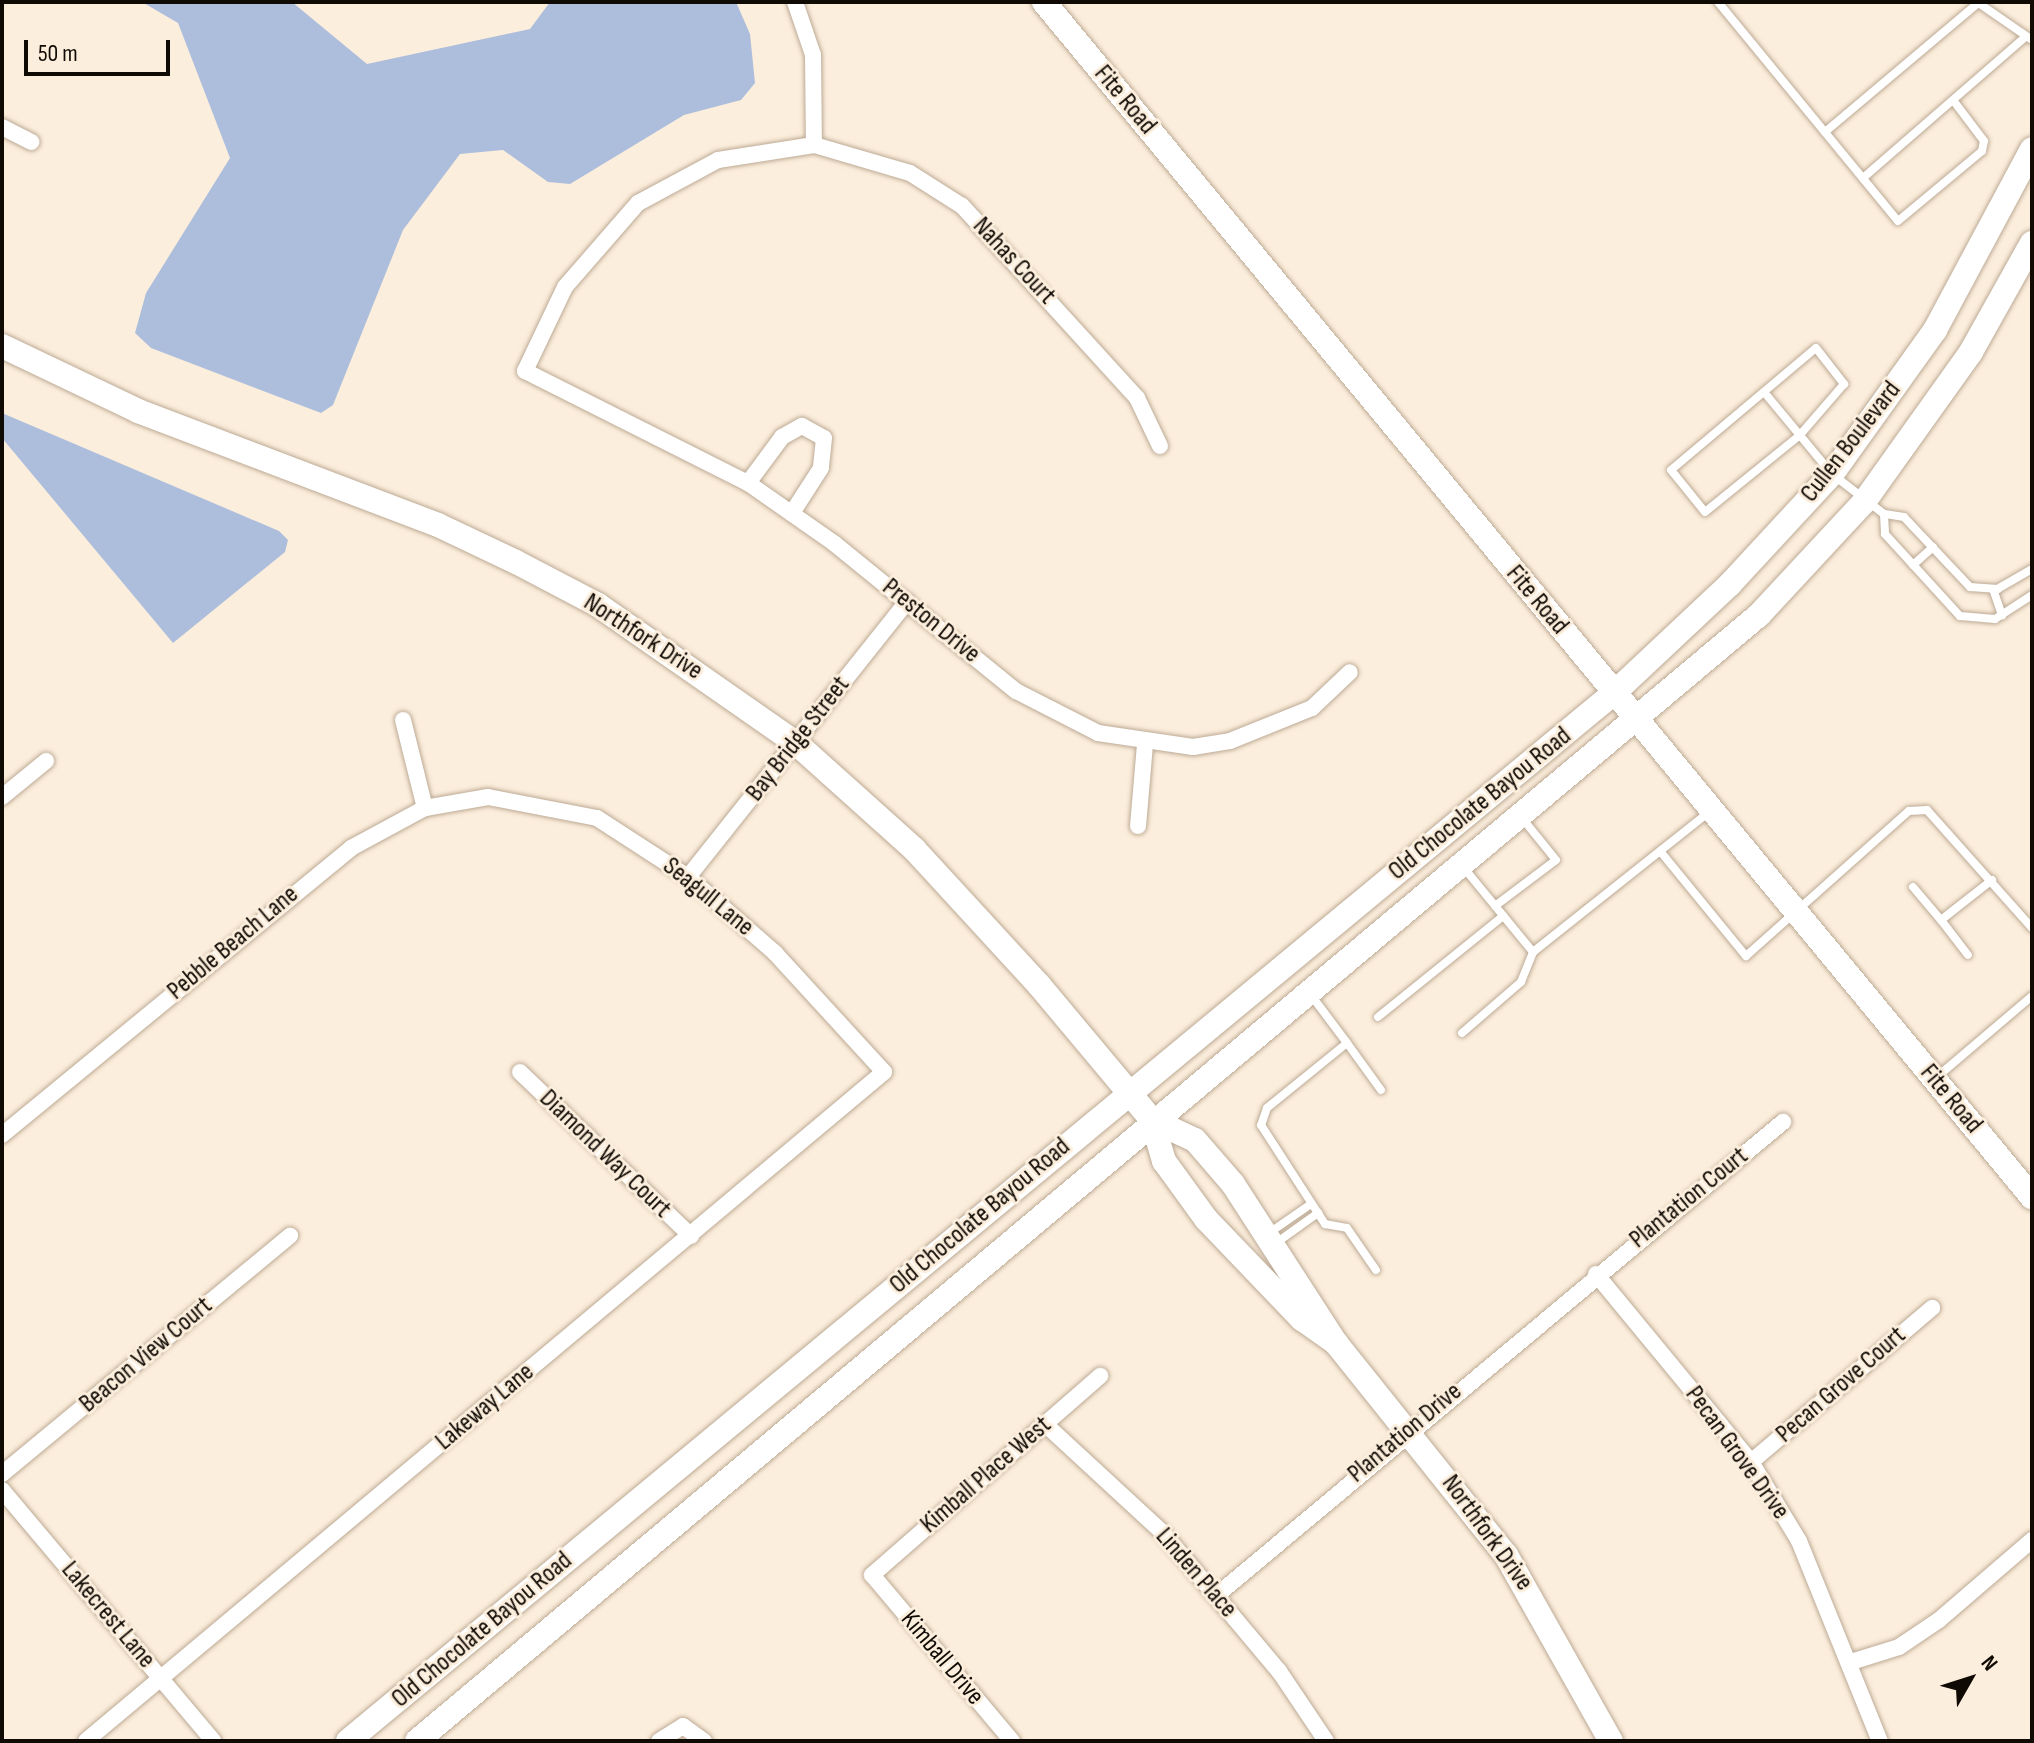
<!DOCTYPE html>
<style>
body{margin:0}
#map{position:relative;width:2034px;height:1743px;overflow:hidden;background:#fceedc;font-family:"Sofia Sans Condensed",sans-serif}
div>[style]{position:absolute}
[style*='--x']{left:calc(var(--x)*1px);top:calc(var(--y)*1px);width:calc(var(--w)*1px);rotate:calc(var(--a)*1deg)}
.water>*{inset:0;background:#adbedd}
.roads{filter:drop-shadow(0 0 2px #bcaa95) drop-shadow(0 0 2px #bcaa95)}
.lane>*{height:8px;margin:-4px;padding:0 4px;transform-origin:4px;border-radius:4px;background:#fff}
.street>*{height:16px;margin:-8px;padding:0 8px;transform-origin:8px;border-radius:8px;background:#fff}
.secondary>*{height:24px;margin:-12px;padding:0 12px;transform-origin:12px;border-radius:12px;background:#fff}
span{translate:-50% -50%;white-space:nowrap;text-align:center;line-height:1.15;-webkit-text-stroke:6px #fceedc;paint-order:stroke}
.street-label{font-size:26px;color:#100a04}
.frame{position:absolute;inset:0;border:4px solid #100a04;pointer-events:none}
.north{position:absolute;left:1930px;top:1639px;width:80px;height:80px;-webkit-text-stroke:6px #fceedc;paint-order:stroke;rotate:51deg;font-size:22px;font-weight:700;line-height:32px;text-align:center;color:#100a04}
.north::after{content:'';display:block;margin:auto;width:28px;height:36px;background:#100a04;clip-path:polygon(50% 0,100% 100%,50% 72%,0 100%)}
.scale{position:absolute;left:24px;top:40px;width:146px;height:36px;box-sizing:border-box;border:4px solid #100a04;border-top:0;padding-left:10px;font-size:24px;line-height:28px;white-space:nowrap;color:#100a04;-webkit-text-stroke:6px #fceedc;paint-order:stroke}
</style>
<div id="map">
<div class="water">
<div style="clip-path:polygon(142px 2px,292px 2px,367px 64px,530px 29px,550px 2px,736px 2px,750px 34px,755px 83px,741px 100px,684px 115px,570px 184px,548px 182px,503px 150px,460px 154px,403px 230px,333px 405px,321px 413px,151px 348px,135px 333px,146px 293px,230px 158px,178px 23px)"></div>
<div style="clip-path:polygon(2px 413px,279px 531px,288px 540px,285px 552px,173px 643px,2px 438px)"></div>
</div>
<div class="roads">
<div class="lane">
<div style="--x:1718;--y:2;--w:283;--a:50.6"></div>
<div style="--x:1898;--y:221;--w:109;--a:-39.8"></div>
<div style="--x:1982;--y:151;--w:10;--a:-79"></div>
<div style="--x:1984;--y:141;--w:51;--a:-127.1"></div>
<div style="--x:1977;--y:2;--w:67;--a:34.6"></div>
<div style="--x:1825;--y:132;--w:200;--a:-40.1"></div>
<div style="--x:1863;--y:178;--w:215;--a:-41"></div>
<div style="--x:1816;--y:348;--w:46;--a:52.1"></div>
<div style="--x:1844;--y:384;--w:67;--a:130.8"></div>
<div style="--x:1800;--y:435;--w:122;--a:141"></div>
<div style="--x:1705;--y:512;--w:54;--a:-129"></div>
<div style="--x:1671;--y:470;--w:189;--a:-40.1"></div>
<div style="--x:1764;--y:392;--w:107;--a:50.3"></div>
<div style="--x:1832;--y:474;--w:66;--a:37.6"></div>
<div style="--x:1913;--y:565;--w:27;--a:-42"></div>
<div style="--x:2032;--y:569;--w:39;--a:150"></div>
<div style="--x:1998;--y:589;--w:28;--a:-176"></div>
<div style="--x:1970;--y:587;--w:96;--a:-133.3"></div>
<div style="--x:1904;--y:517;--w:20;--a:-171"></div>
<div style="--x:1884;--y:514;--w:20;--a:87"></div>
<div style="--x:1885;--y:534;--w:111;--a:47.6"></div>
<div style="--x:1960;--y:616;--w:35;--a:5"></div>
<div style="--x:1995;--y:619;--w:44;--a:-33"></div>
<div style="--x:1993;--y:589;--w:28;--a:71"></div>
<div style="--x:1660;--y:851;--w:136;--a:50.7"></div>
<div style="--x:1746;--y:956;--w:218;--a:-41.7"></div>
<div style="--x:1909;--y:811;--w:18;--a:-3"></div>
<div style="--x:1927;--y:810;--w:158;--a:48.3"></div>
<div style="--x:1464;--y:868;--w:109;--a:50.6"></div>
<div style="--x:1533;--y:952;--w:226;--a:-38.5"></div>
<div style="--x:1913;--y:887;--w:43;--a:49.7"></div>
<div style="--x:1941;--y:920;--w:65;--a:-38.1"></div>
<div style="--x:1495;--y:906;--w:76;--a:-37"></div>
<div style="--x:1556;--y:860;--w:54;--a:-129"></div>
<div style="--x:1941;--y:920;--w:44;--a:52.4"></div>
<div style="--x:1311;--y:995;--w:60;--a:53.1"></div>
<div style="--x:1347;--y:1043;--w:103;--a:140.9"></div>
<div style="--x:1267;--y:1108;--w:18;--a:109"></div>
<div style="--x:1261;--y:1125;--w:118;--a:57.1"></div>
<div style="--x:1325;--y:1224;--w:22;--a:10"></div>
<div style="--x:1347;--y:1228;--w:51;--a:55.4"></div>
<div style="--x:1378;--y:1017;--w:161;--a:-38.9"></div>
<div style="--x:1462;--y:1033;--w:78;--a:-40.8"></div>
<div style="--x:1521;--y:982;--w:32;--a:-68"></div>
<div style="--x:1347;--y:1043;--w:58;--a:54.1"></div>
<div style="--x:1938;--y:1076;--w:123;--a:-40.4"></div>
<div style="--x:1269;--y:1233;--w:51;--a:-34.6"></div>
<div style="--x:1276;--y:1243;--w:52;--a:-35.5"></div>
</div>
<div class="street">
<div style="--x:795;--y:2;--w:56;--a:71.2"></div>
<div style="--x:813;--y:55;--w:90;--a:89.4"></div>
<div style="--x:2;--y:127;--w:33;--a:27"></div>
<div style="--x:1160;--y:446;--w:53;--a:-115.6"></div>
<div style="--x:1137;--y:398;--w:260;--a:-132.3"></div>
<div style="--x:962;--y:206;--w:62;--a:-147.6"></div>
<div style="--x:910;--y:173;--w:100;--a:-163.7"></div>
<div style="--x:814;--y:145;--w:97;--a:171.1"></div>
<div style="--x:718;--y:160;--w:91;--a:151.7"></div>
<div style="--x:638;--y:203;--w:111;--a:131"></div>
<div style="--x:565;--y:287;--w:93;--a:115.5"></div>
<div style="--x:525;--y:371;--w:250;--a:26.7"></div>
<div style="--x:748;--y:483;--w:106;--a:35"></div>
<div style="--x:835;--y:544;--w:233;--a:39.1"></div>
<div style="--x:1016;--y:691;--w:92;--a:27.1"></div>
<div style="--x:1098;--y:733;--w:96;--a:8.4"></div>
<div style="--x:1193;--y:747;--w:37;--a:-9"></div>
<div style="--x:1230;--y:741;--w:88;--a:-21.9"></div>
<div style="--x:1312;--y:708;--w:52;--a:-43.5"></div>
<div style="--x:748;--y:483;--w:57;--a:-53.5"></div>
<div style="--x:782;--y:437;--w:23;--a:-29"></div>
<div style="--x:802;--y:426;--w:25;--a:29"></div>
<div style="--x:824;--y:438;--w:30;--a:96"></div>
<div style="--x:821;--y:468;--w:54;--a:122.8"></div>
<div style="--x:403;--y:720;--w:91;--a:76"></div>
<div style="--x:2;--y:797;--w:57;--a:-39.3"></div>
<div style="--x:1138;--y:826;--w:82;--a:-85.1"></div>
<div style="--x:688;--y:877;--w:352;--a:-51.5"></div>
<div style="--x:520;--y:1072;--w:237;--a:43.8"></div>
<div style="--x:2;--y:1135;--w:452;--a:-39.4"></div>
<div style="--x:351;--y:848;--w:84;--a:-28.4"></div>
<div style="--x:425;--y:808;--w:64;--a:-9.9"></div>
<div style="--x:488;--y:797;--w:111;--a:10.9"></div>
<div style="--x:597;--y:818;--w:108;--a:33"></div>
<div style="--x:688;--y:877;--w:116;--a:41.1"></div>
<div style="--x:775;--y:953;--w:161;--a:47.5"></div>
<div style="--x:884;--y:1072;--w:1041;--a:140.03"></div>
<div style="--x:1596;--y:1274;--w:244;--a:50.5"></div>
<div style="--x:1751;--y:1462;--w:92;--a:58.7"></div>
<div style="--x:1799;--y:1541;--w:216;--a:68"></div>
<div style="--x:1045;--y:1424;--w:161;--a:42.7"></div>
<div style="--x:1163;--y:1533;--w:180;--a:50"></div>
<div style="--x:1279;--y:1671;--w:84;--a:56.1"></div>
<div style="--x:1751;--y:1462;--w:238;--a:-40.4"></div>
<div style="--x:2;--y:1474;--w:374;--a:-39.6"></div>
<div style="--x:2;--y:1490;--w:328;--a:49.9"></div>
<div style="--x:1217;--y:1595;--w:738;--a:-39.89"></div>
<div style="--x:1851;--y:1662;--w:50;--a:-17.4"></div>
<div style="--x:1899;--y:1647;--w:48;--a:-34"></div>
<div style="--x:1939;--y:1620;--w:123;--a:-40.7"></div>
<div style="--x:659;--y:1741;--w:28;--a:-32"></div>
<div style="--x:683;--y:1726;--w:26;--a:36"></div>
<div style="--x:1012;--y:1741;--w:217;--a:-130.1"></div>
<div style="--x:872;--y:1575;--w:303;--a:-41.1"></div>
</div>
<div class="secondary">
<div style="--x:1044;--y:2;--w:1551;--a:50.42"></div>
<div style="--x:2;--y:346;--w:151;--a:25.5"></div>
<div style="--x:138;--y:411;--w:321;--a:20.8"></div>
<div style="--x:438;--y:525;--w:86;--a:25.4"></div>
<div style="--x:516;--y:562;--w:93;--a:27.7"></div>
<div style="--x:598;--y:605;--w:241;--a:34.9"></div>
<div style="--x:796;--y:743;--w:159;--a:41.9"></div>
<div style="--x:914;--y:849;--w:185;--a:47.4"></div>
<div style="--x:1039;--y:985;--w:176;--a:50.1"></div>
<div style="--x:1152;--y:1120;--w:43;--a:73.7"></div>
<div style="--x:1164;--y:1161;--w:72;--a:54.1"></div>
<div style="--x:1206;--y:1219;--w:139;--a:46.2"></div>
<div style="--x:1302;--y:1319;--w:42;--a:35.2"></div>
<div style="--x:1152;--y:1120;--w:47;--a:24.9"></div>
<div style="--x:1195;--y:1140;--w:58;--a:49.2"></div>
<div style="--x:1233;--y:1184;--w:189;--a:57.1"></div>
<div style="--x:1336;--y:1343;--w:272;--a:51.3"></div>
<div style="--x:1506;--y:1555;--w:214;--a:60.6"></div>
<div style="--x:348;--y:1741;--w:1643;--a:-39.62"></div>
<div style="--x:1614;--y:693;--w:159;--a:-43.2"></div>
<div style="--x:1730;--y:584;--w:150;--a:-47.2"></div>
<div style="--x:1832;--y:474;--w:177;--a:-54.4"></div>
<div style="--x:1935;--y:330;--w:205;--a:-61.8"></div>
<div style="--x:417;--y:1741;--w:1752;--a:-40"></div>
<div style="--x:1759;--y:615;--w:154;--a:-47.1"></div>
<div style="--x:1864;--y:502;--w:184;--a:-54.5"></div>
<div style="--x:1971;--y:352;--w:125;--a:-60.8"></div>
</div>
</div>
<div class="street-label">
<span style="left:1125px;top:100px;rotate:50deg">Fite Road</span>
<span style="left:1014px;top:261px;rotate:47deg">Nahas Court</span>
<span style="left:1851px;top:442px;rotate:-52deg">Cullen Boulevard</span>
<span style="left:1537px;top:600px;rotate:50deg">Fite Road</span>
<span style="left:931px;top:621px;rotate:39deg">Preston Drive</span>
<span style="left:643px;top:637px;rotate:33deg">Northfork Drive</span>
<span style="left:798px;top:739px;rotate:-52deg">Bay Bridge Street</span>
<span style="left:1480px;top:804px;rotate:-39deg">Old Chocolate Bayou Road</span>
<span style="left:708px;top:897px;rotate:39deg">Seagull Lane</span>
<span style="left:233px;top:943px;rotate:-40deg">Pebble Beach Lane</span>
<span style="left:1951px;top:1099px;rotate:50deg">Fite Road</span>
<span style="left:605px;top:1154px;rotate:44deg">Diamond Way Court</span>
<span style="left:1689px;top:1198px;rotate:-39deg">Plantation Court</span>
<span style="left:980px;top:1216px;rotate:-40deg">Old Chocolate Bayou Road</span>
<span style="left:146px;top:1355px;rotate:-40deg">Beacon View Court</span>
<span style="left:1841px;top:1385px;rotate:-41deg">Pecan Grove Court</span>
<span style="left:485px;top:1407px;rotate:-40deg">Lakeway Lane</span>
<span style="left:1405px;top:1433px;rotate:-40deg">Plantation Drive</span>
<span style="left:1737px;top:1453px;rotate:54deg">Pecan Grove Drive</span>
<span style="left:986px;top:1475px;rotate:-41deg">Kimball Place West</span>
<span style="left:1487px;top:1533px;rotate:54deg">Northfork Drive</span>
<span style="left:1196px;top:1573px;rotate:49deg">Linden Place</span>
<span style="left:108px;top:1615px;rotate:50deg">Lakecrest Lane</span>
<span style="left:482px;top:1630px;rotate:-40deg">Old Chocolate Bayou Road</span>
<span style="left:942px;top:1658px;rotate:50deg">Kimball Drive</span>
</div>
<div class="frame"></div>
<div class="north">N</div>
<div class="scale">50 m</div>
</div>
